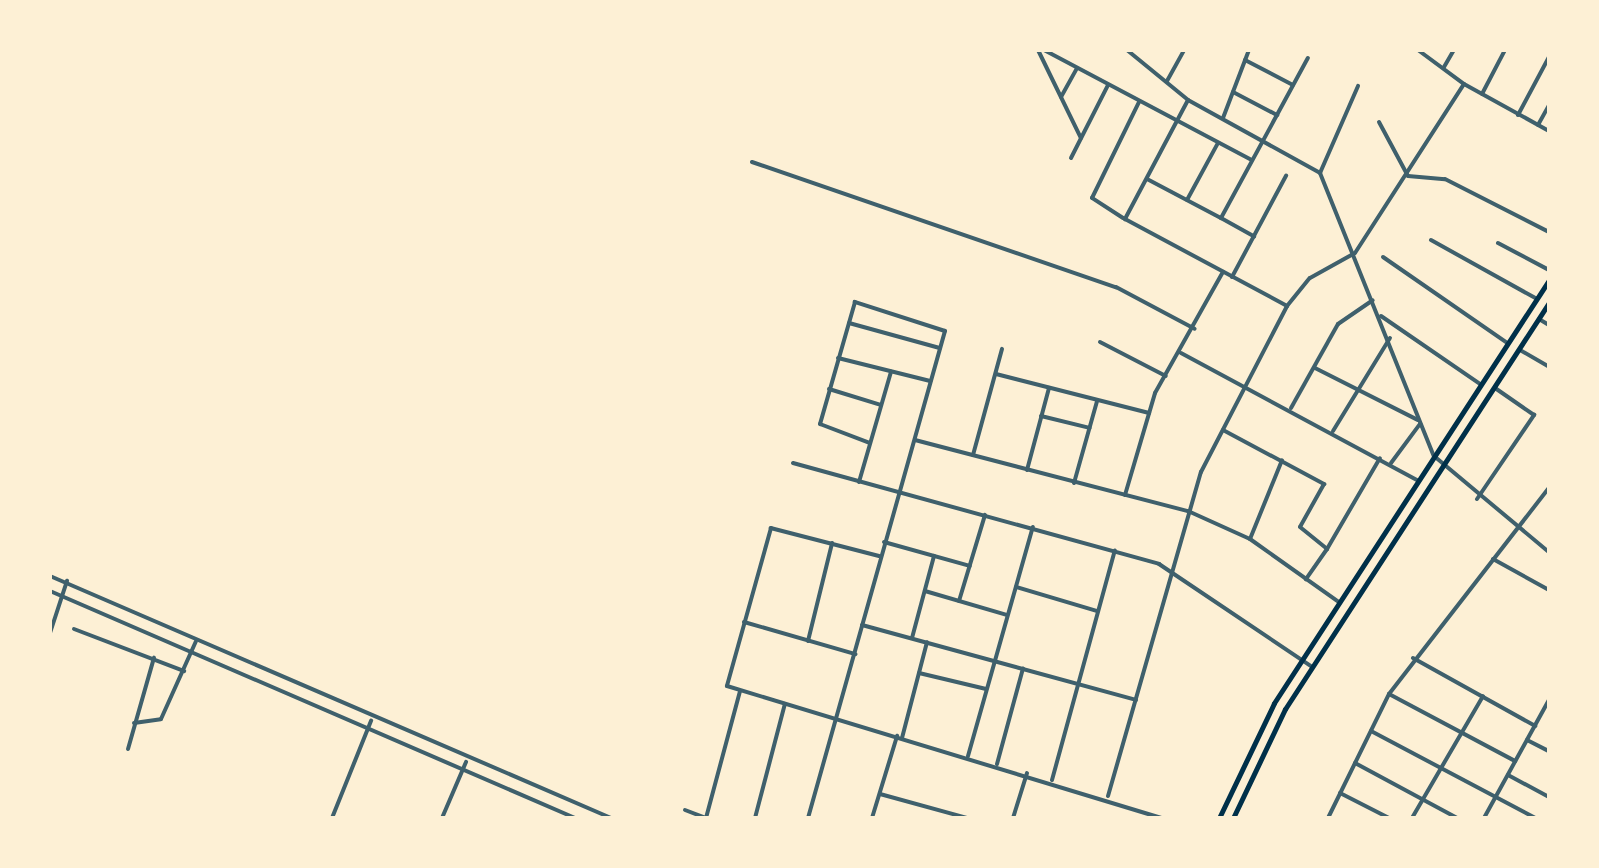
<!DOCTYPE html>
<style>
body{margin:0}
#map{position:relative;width:1599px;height:868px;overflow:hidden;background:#fdf0d5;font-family:Overpass,sans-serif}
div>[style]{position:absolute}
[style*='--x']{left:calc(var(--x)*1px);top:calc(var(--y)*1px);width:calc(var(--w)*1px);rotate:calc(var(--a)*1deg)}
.minor>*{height:4px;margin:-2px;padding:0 2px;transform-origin:2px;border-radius:2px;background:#3f606c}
.tertiary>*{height:4px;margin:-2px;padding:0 2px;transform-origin:2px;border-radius:2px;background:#3f606c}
.secondary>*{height:5px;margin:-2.5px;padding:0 2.5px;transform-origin:2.5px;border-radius:2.5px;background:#003049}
span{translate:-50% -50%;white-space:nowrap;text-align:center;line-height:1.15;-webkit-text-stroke:8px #fdf0d5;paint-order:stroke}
.frame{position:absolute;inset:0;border:52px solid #fdf0d5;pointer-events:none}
</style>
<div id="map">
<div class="minor">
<div style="--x:1038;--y:50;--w:98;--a:64"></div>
<div style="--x:1044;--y:50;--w:235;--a:27.9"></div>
<div style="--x:1127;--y:50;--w:79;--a:39.3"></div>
<div style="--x:1188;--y:100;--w:151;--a:28.9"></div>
<div style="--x:1320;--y:173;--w:305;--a:68.1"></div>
<div style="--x:1434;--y:456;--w:150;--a:39.9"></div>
<div style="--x:1418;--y:50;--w:57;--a:36.5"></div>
<div style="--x:1245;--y:60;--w:54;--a:27.5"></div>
<div style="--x:1444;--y:67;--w:20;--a:-60"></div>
<div style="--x:1167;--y:81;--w:35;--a:-61"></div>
<div style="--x:1233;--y:92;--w:50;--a:27.6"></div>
<div style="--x:1482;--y:94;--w:50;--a:-62.4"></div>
<div style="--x:1061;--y:97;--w:33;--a:-61"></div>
<div style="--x:1188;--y:100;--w:135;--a:117.9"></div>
<div style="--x:1125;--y:219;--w:184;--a:28.2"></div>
<div style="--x:1518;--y:115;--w:66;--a:-61.9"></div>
<div style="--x:1223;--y:118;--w:73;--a:-69.1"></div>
<div style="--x:1379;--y:122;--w:61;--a:61.8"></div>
<div style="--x:1408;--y:176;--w:37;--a:5"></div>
<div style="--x:1445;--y:179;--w:117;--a:27"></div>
<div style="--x:1538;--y:125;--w:23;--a:-61"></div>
<div style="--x:1071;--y:158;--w:82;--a:-63.1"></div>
<div style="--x:752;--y:162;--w:385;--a:19"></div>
<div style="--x:1116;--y:287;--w:89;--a:28"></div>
<div style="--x:1320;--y:173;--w:95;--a:-66.4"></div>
<div style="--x:1147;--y:179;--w:84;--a:27.8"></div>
<div style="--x:1221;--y:218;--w:182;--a:-61.5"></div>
<div style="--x:1187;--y:200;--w:65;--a:-61.5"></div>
<div style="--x:1123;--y:218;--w:37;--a:-147"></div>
<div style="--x:1092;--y:198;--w:107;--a:-63.9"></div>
<div style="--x:1221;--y:218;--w:38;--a:29"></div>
<div style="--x:1431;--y:240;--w:121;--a:29.1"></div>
<div style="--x:1498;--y:243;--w:58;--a:27.9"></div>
<div style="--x:1383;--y:257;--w:151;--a:34.7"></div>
<div style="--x:1232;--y:277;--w:115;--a:-61.9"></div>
<div style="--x:1381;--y:316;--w:120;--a:34.5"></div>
<div style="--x:1539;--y:319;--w:12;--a:31"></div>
<div style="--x:849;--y:323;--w:94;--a:15.4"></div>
<div style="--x:1100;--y:342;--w:74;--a:27.3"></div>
<div style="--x:1520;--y:350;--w:34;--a:30"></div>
<div style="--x:1181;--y:353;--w:270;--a:28.3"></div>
<div style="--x:838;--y:358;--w:95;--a:14"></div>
<div style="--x:1315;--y:368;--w:115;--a:26.8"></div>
<div style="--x:996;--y:374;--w:158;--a:14.3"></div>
<div style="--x:829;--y:389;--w:54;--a:17.1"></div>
<div style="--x:1291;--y:408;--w:96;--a:-60.8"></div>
<div style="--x:1338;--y:324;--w:42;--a:-34.4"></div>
<div style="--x:1041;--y:416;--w:50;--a:13.8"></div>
<div style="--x:1223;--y:430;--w:115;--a:28.1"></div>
<div style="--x:1324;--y:484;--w:49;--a:119.2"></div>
<div style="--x:1300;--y:527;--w:35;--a:39"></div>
<div style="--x:1327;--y:549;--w:37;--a:125"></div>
<div style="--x:1333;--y:431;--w:109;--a:-58.5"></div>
<div style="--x:915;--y:440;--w:282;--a:14.6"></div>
<div style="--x:1188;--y:511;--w:68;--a:24.3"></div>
<div style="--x:1250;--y:539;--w:110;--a:35.4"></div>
<div style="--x:973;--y:455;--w:110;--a:-74.7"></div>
<div style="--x:793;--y:463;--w:380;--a:15.4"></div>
<div style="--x:1159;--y:564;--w:184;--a:33.9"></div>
<div style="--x:1391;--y:463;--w:49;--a:-53.4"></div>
<div style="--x:1027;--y:470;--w:85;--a:-75"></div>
<div style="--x:859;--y:482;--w:115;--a:-73.8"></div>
<div style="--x:1074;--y:483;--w:85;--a:-74.3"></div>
<div style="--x:1125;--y:495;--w:106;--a:-73.6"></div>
<div style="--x:1155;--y:393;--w:139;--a:-60.7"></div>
<div style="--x:1477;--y:499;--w:102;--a:-55.8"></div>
<div style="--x:1534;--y:415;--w:47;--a:-145.3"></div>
<div style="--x:1250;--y:539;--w:85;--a:-67.9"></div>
<div style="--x:884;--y:542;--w:89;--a:15.6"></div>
<div style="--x:1327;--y:549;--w:105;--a:-59.8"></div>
<div style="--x:879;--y:556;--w:112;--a:-165.5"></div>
<div style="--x:771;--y:528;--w:164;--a:105.6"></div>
<div style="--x:727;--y:686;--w:454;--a:16.9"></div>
<div style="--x:1493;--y:559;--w:64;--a:29"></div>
<div style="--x:1016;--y:587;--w:84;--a:16.5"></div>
<div style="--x:925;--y:591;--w:85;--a:16.3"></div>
<div style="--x:959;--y:601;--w:90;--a:-73.2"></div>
<div style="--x:744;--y:622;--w:116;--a:16.1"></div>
<div style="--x:862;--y:625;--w:284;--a:15.3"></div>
<div style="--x:74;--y:629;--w:118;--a:20.9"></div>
<div style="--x:50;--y:633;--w:55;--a:-71.9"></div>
<div style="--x:912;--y:638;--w:85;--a:-75"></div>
<div style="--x:808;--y:641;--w:101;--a:-76.2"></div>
<div style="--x:1413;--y:658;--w:140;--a:29.1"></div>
<div style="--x:919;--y:673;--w:69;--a:13.4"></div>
<div style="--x:1389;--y:694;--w:143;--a:28"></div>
<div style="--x:134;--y:723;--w:27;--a:-8"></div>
<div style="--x:161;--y:719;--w:85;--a:-65.8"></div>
<div style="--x:1371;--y:731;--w:186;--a:27.9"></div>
<div style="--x:902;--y:738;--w:99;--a:-75.4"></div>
<div style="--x:1527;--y:740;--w:25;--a:27"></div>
<div style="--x:128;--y:749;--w:95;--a:-74.1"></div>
<div style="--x:968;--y:756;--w:238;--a:-74.2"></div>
<div style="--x:1355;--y:763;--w:116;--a:28.3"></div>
<div style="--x:997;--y:764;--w:99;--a:-74.8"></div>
<div style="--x:1508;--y:775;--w:47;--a:28.2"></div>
<div style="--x:1052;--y:780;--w:238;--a:-74.7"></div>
<div style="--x:1340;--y:793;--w:55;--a:27"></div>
<div style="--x:880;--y:794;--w:90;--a:15.4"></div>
<div style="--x:1108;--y:796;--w:337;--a:-74"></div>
<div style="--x:1201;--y:472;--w:187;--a:-62.6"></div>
<div style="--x:1287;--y:306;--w:36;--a:-51"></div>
<div style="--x:1310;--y:278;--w:51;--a:-29.1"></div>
<div style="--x:1355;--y:253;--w:201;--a:-57.2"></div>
<div style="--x:1464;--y:84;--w:97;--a:28.9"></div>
<div style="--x:685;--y:810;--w:22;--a:21"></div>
<div style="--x:706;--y:818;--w:131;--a:-75"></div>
<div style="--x:332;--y:818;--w:105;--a:-68.1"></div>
<div style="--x:442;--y:818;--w:61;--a:-66.8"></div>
<div style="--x:755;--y:818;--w:118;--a:-75.3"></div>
<div style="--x:808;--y:818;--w:506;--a:-74.29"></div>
<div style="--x:945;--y:331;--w:95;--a:-162.1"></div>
<div style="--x:855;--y:302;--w:127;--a:106"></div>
<div style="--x:820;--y:424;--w:53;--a:20.8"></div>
<div style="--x:872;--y:818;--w:86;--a:-73"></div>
<div style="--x:1013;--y:818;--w:47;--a:-72.7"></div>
<div style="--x:1412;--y:818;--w:141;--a:-59.8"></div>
<div style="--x:1484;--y:818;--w:135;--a:-61.2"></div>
</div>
<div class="tertiary">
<div style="--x:50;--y:576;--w:611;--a:23.33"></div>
<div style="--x:50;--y:591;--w:572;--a:23.38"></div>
<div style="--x:1328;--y:818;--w:138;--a:-63.8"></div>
<div style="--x:1389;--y:694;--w:261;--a:-52.2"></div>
</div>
<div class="secondary">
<div style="--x:1219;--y:818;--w:127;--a:-64.4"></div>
<div style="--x:1274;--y:703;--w:505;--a:-56.97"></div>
<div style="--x:1233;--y:818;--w:121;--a:-64.5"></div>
<div style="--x:1285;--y:709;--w:484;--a:-57"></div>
</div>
<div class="frame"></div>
</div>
